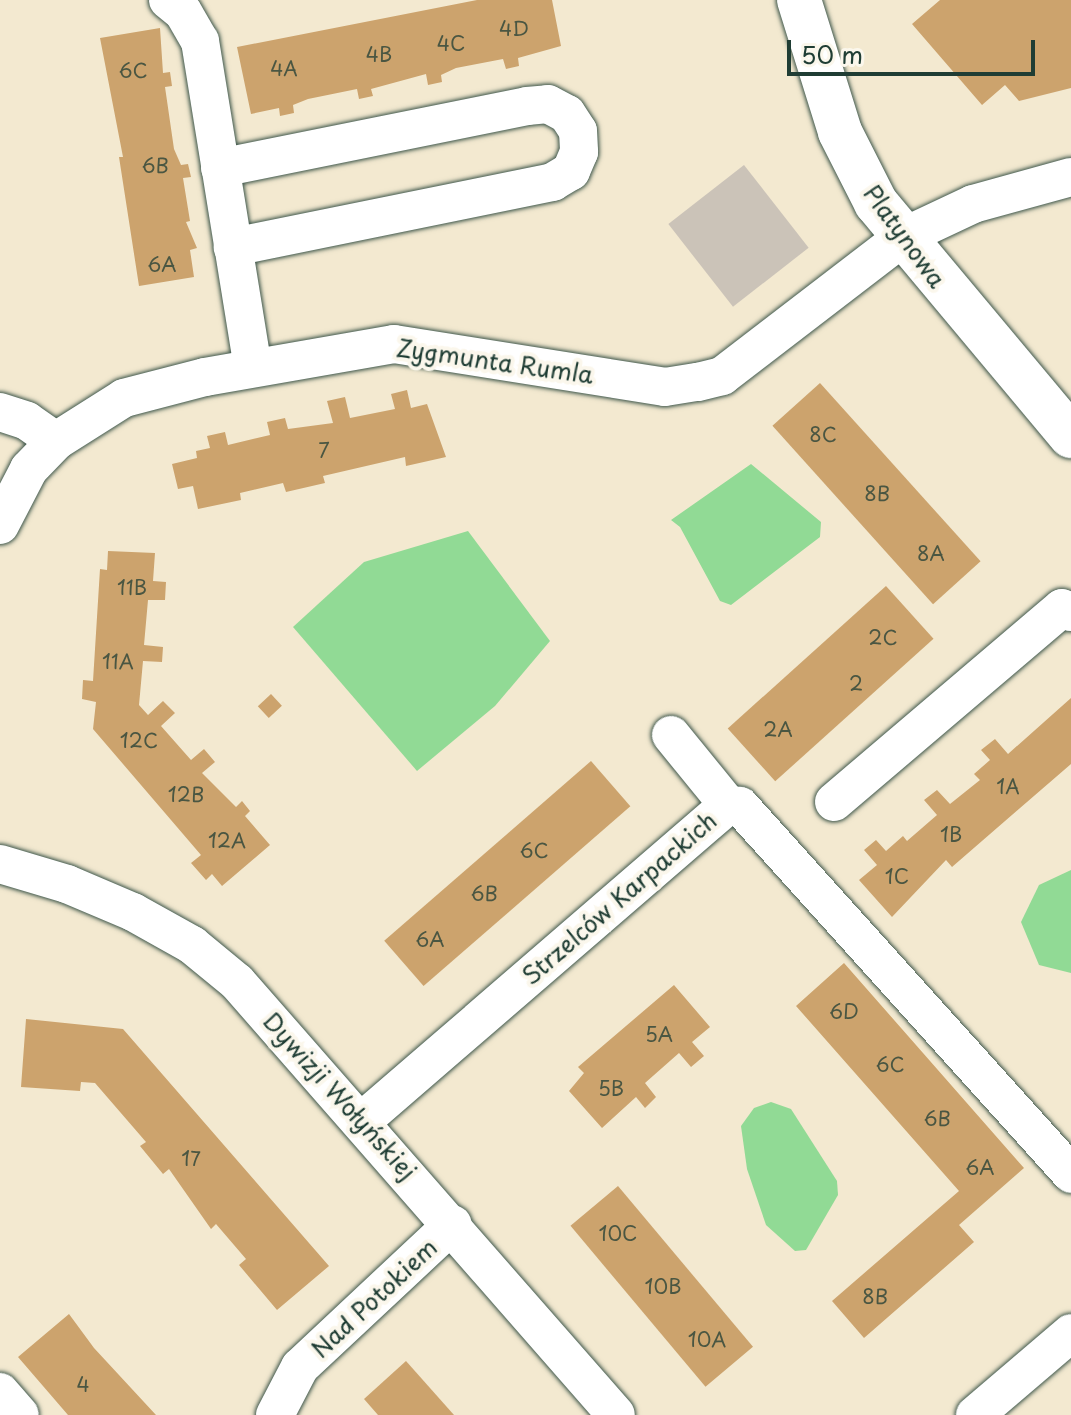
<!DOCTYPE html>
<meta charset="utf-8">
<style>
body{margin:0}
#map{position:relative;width:1071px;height:1415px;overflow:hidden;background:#f3e9d0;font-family:"Playpen Sans",sans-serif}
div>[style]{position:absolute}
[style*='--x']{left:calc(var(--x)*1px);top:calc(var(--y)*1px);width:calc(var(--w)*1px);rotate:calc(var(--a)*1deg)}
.industrial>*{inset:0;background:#cbc3b8;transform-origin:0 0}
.green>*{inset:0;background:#91da95}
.building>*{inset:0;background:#cca36d;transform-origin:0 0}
.roads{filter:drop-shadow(0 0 2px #3f574b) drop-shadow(0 0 2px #3f574b)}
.minor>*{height:38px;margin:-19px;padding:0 19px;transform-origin:19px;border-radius:19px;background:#fff}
.tertiary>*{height:44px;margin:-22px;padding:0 22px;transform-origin:22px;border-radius:22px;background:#fff}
span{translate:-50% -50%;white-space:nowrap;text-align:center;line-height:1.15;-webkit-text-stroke:8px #fbf7ec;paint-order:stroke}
.number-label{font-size:20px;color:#4a5642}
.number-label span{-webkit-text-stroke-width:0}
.street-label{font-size:24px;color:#1f3d34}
.scale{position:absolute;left:787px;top:40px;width:248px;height:36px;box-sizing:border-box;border:4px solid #1f3d34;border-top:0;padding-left:10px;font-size:24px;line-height:28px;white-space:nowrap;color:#1f3d34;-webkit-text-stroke:6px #fbf7ec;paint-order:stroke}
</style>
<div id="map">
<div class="industrial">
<div style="left:744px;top:165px;width:105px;height:96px;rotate:52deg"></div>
</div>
<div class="green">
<div style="clip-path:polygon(751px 464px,821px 522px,820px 537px,731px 605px,720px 601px,680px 527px,671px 520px)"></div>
<div style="clip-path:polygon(468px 531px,550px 641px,495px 706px,417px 771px,293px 627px,364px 562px)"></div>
<div style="clip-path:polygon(1071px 870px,1071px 973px,1039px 965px,1021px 922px,1039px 885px)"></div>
<div style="clip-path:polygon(771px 1102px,791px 1109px,837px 1181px,838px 1195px,806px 1250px,795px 1251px,766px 1225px,747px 1169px,741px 1126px,754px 1108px)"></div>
</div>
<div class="building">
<div style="clip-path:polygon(477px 0,552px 0,561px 46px,518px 58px,519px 66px,506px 69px,503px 59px,456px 68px,441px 75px,442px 82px,428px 85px,426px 74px,371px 89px,373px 96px,359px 99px,357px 89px,308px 99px,293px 105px,294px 113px,280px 116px,279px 108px,251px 114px,237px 47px)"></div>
<div style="clip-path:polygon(940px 0,1071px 0,1071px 88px,1019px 101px,1005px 85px,982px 105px,912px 24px)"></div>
<div style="clip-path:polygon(160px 28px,163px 73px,170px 72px,172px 86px,165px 87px,174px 149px,181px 165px,188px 164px,191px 177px,183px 178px,190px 221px,186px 222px,197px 248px,190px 250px,194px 277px,139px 286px,119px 157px,123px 157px,100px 38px)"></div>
<div style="left:820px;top:383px;width:240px;height:64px;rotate:48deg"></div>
<div style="clip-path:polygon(407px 390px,411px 408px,427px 404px,446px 457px,406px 466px,405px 457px,323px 476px,325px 483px,286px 492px,283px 483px,240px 493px,241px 500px,198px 509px,193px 486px,178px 489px,172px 464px,197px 458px,196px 451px,210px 448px,207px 436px,225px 432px,228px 445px,270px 435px,267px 422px,285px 418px,288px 429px,333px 423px,327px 401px,345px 397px,350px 418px,395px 409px,391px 394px)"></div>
<div style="clip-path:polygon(108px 551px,155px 553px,153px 581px,166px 582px,165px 600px,148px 600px,144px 645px,163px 647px,162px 662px,143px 661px,139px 705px,148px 715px,163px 701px,175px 713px,161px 726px,191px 760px,204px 749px,215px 762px,202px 773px,236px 807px,242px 801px,250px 811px,245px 816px,270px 845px,222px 886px,212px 874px,206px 880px,191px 863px,201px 855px,93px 729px,96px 702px,82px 699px,83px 680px,93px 681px,100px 569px,107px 570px)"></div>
<div style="left:886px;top:586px;width:71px;height:213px;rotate:48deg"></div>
<div style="left:271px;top:694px;width:16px;height:18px;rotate:47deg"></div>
<div style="clip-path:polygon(1071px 698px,1071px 764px,952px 867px,946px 860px,892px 917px,859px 880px,877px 865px,864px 850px,876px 840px,886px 851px,903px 836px,907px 841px,937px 815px,924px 800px,937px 790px,950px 804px,980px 780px,974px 774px,990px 760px,981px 750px,995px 739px,1008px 754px)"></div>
<div style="left:591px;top:761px;width:60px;height:274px;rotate:49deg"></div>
<div style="clip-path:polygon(844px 963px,1024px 1168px,959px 1225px,974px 1242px,864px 1338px,832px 1301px,959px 1191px,796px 1006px)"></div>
<div style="clip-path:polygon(674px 985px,710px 1027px,692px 1042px,704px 1056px,691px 1067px,679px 1053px,645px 1083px,656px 1097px,645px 1108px,636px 1097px,602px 1128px,569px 1091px,584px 1073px,578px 1067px)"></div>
<div style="clip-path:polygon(26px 1019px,123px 1029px,329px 1266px,277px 1310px,239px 1265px,246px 1259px,216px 1224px,211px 1229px,169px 1169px,163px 1174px,140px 1146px,146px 1142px,95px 1083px,81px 1082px,80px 1091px,21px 1087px)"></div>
<div style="left:618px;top:1186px;width:210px;height:62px;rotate:50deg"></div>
<div style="clip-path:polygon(69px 1314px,94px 1348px,156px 1415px,68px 1415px,18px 1357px)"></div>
<div style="clip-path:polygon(406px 1361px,454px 1415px,378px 1415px,364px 1399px)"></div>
</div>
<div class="roads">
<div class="minor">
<div style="--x:168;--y:0;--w:19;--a:39"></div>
<div style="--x:183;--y:12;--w:34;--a:60"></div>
<div style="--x:200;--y:41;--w:331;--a:80.8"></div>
<div style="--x:220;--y:168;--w:313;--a:-11.4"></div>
<div style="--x:527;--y:106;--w:21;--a:-5"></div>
<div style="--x:548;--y:104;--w:21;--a:28"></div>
<div style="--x:567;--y:114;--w:20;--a:57"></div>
<div style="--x:578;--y:131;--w:21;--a:87"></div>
<div style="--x:579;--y:152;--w:21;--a:113"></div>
<div style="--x:571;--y:171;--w:21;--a:149"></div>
<div style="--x:553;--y:182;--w:327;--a:168.5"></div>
<div style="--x:0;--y:412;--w:28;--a:18"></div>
<div style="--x:27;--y:421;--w:35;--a:35"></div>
<div style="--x:0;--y:525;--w:63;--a:-62.6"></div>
<div style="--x:29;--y:469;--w:39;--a:-46"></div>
<div style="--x:56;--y:441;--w:80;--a:-32.3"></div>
<div style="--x:124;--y:398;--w:84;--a:-14.5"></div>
<div style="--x:205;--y:377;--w:192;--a:-9.9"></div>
<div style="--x:394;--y:344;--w:274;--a:9"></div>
<div style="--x:665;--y:387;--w:33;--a:-9"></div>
<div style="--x:698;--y:382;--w:25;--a:-14"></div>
<div style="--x:722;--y:376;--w:228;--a:-37.5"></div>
<div style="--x:903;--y:237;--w:77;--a:-25.2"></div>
<div style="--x:973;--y:204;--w:102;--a:-15.4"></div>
<div style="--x:671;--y:735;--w:90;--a:50.8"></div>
<div style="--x:834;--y:802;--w:299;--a:-40.4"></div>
<div style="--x:1062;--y:608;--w:10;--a:24"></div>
<div style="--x:0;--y:864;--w:70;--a:16.6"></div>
<div style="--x:67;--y:884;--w:72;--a:23"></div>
<div style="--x:133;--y:912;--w:68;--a:29.2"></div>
<div style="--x:192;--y:945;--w:58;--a:39.4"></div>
<div style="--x:237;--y:982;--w:575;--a:48.8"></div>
<div style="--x:362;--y:1121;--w:484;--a:-40.8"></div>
<div style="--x:728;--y:805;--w:12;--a:5"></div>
<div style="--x:740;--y:806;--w:495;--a:48"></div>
<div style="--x:0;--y:1392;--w:30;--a:49"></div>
<div style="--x:275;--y:1415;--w:54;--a:-62.5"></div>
<div style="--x:300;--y:1367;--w:209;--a:-43.1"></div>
<div style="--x:975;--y:1415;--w:126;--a:-40.5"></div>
</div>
<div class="tertiary">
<div style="--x:799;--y:0;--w:138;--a:72.7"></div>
<div style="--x:840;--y:132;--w:80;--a:63.1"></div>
<div style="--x:876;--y:203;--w:304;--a:50.1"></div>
</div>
</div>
<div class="number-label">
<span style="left:514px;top:28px">4D</span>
<span style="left:451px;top:43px">4C</span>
<span style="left:379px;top:54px">4B</span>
<span style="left:284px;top:68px">4A</span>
<span style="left:133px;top:70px">6C</span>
<span style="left:155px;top:165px">6B</span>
<span style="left:162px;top:264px">6A</span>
<span style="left:823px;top:434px">8C</span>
<span style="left:324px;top:450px">7</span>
<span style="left:877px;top:493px">8B</span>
<span style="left:931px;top:553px">8A</span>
<span style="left:132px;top:587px">11B</span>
<span style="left:883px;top:637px">2C</span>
<span style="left:118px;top:661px">11A</span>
<span style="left:856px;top:683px">2</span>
<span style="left:778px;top:729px">2A</span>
<span style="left:139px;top:740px">12C</span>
<span style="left:1008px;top:786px">1A</span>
<span style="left:186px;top:794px">12B</span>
<span style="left:951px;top:834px">1B</span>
<span style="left:227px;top:840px">12A</span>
<span style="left:534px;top:850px">6C</span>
<span style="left:897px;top:876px">1C</span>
<span style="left:484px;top:893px">6B</span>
<span style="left:430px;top:939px">6A</span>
<span style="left:844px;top:1011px">6D</span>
<span style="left:659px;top:1034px">5A</span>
<span style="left:890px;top:1064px">6C</span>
<span style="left:611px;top:1088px">5B</span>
<span style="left:937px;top:1118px">6B</span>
<span style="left:191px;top:1158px">17</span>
<span style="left:980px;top:1167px">6A</span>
<span style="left:618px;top:1233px">10C</span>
<span style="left:663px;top:1286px">10B</span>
<span style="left:875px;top:1296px">8B</span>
<span style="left:707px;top:1339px">10A</span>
<span style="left:83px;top:1384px">4</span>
</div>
<div class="street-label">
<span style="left:905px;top:236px;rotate:54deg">Platynowa</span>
<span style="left:495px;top:361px;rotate:8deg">Zygmunta Rumla</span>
<span style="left:619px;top:898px;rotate:-41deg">Strzelców Karpackich</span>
<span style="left:340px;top:1096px;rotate:48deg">Dywizji Wołyńskiej</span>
<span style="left:374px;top:1298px;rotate:-43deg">Nad Potokiem</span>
</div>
<div class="scale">50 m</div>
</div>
